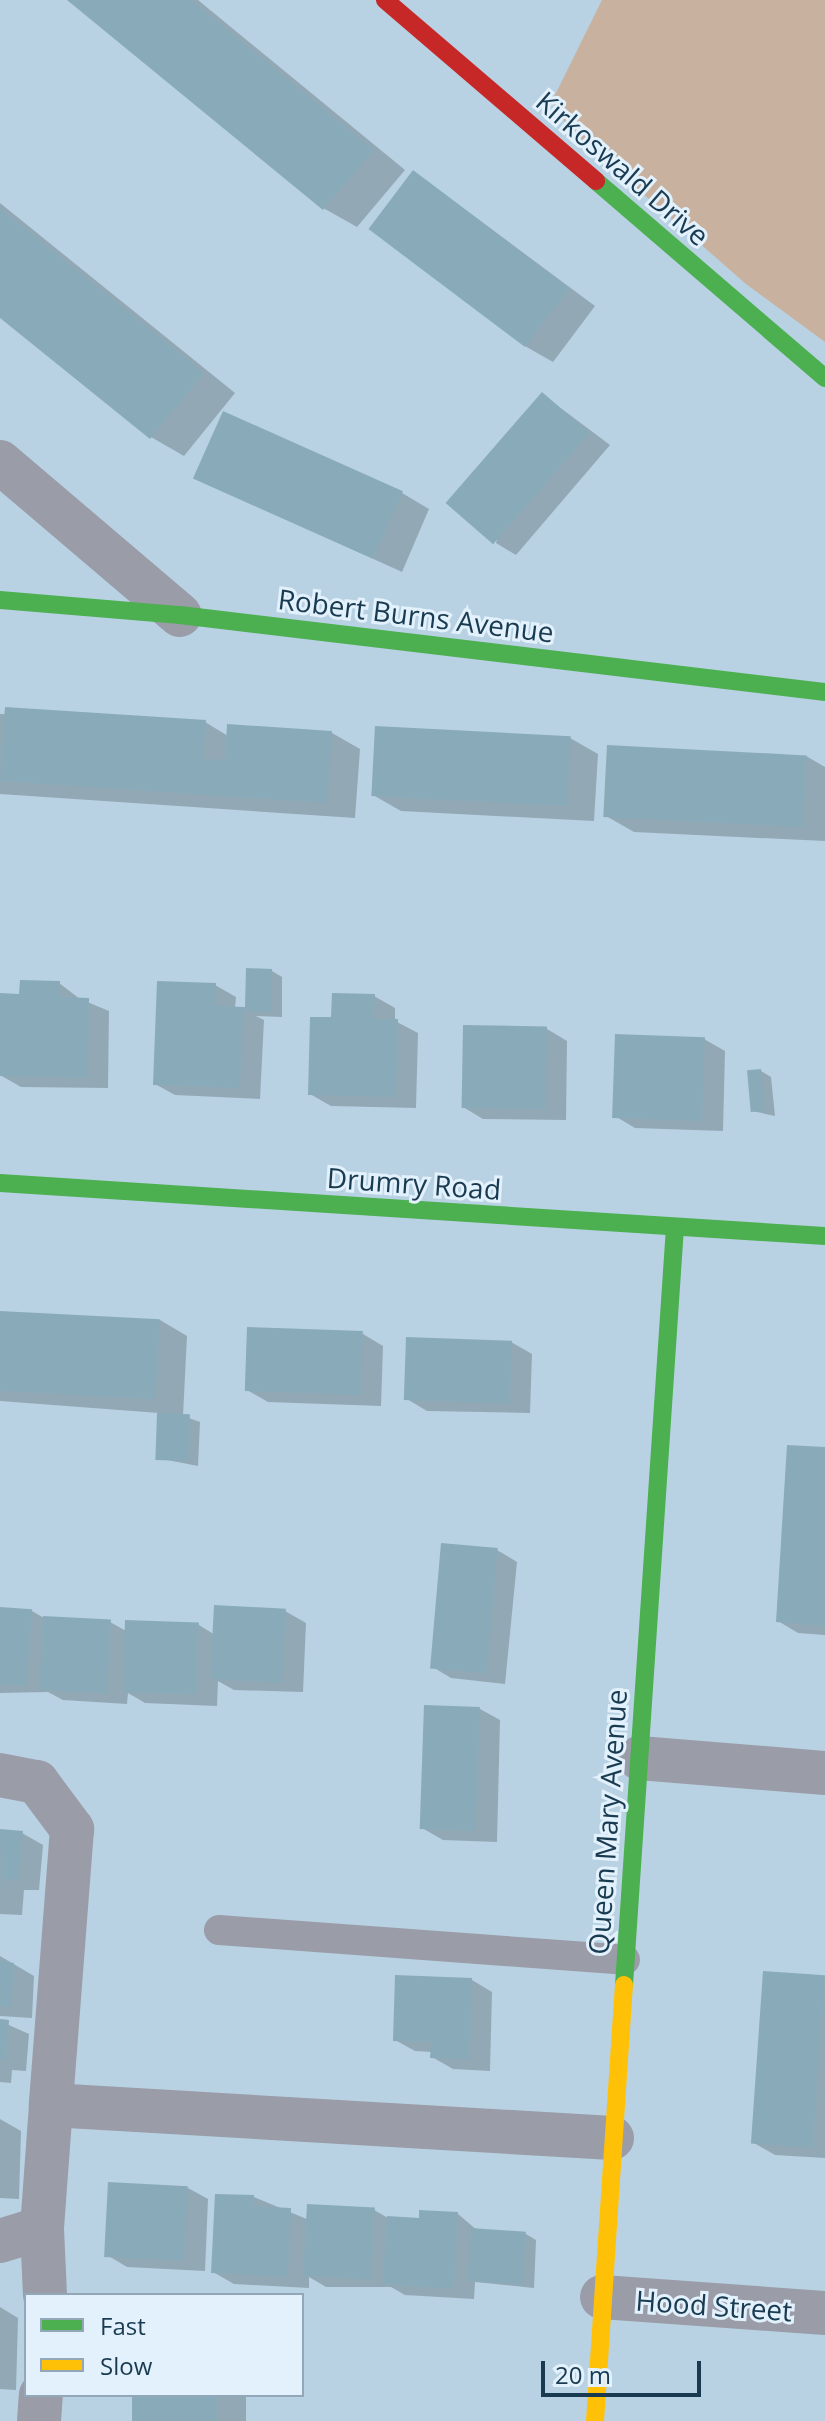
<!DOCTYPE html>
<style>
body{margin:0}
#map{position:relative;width:825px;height:2421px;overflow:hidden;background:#b8d2e3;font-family:"Open Sans",sans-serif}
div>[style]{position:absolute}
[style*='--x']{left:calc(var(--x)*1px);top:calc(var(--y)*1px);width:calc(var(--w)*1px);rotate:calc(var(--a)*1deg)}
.green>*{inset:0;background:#c8b19e}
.shadow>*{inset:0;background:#0003;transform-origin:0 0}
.building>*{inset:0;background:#89abb9;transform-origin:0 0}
.lane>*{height:30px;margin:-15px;padding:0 15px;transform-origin:15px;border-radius:15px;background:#9a9ca8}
.street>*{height:44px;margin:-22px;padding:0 22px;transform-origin:22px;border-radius:22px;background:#9a9ca8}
.fast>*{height:18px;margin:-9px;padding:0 9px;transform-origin:9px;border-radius:9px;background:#4caf50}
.slow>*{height:18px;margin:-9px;padding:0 9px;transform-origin:9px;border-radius:9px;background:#ffc107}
.jam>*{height:18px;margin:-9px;padding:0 9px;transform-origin:9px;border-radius:9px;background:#c62828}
span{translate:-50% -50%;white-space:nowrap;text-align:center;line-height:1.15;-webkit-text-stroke:6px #e2f1fc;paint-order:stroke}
.street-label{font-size:28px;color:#193b51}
.legend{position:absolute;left:24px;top:2293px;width:280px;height:104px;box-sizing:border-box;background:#e2f1fc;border:2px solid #92a8b8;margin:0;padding:10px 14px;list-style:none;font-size:24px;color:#193b51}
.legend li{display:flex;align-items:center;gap:16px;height:40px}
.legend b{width:40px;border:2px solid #92a8b8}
.scale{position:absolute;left:541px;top:2361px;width:160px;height:36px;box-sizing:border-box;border:4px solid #193b51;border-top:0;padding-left:10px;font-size:24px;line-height:28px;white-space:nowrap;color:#193b51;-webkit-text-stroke:6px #e2f1fc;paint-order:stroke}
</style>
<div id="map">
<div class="green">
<div style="clip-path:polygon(602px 0,825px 0,825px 342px,746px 284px,569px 129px,552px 101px)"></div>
</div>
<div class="shadow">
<div style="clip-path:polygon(70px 0,198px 0,405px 170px,357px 227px,325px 209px)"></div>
<div style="clip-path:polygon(414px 172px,595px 306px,553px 362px,525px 346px)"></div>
<div style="clip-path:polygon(0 203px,235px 393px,184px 456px,151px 437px,0 315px)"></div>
<div style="clip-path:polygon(542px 394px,610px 445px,516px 555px,496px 543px)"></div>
<div style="clip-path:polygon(196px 478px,402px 493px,429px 509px,402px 572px)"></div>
<div style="clip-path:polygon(0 714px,205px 722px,228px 736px,332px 733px,360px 749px,355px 818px,0 794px)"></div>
<div style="clip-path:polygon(570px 738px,598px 754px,594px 821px,401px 811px,373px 795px)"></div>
<div style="clip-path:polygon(806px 756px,825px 767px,825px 841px,634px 832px,606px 816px)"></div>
<div style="clip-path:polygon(272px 971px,282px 977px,282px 1017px,256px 1016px,264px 1020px,260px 1099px,175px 1095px,155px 1084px,215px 985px,236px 997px,235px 1008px,247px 1010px)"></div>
<div style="clip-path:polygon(59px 983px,80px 999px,109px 1011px,108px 1088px,21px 1087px,0 1075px,21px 996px)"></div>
<div style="clip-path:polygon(374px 996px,395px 1008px,395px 1021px,418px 1033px,416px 1108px,331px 1106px,310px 1094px,333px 1019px)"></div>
<div style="clip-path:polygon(547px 1029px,567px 1041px,566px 1120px,483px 1119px,463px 1107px)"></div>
<div style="clip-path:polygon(704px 1039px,725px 1051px,723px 1131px,635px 1128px,615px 1116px)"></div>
<div style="clip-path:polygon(761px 1071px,771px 1077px,775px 1116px,752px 1111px)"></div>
<div style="clip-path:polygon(0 1313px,160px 1320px,187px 1336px,183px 1416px,200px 1422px,198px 1466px,157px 1458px,159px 1413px,0 1401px)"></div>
<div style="clip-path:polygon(363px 1334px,383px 1346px,381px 1406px,268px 1402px,247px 1390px)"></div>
<div style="clip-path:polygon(511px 1342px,532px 1354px,530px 1413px,427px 1411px,407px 1399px)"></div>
<div style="clip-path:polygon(825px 1449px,825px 1635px,798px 1633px,778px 1621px)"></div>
<div style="clip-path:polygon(497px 1550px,517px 1562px,505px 1684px,451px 1678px,431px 1666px)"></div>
<div style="clip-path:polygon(0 1609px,32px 1611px,44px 1618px,110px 1622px,126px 1631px,199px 1625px,215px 1635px,285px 1611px,306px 1623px,303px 1692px,234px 1690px,218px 1681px,217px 1706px,145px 1703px,128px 1693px,127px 1704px,63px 1700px,48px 1692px,0 1693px)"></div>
<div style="clip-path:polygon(480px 1709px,500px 1720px,497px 1842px,443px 1840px,422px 1828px)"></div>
<div style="clip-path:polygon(0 1831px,22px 1833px,43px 1845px,39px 1890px,24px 1890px,22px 1915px,0 1914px)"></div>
<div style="clip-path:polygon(0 1956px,34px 1976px,32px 2018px,0 2016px)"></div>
<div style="clip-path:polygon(764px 1973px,825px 1977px,825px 2158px,775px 2155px,754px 2143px)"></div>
<div style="clip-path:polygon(472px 1980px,492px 1992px,490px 2071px,453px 2069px,432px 2057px,432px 2052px,415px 2051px,395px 2040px)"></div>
<div style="clip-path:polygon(0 2021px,29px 2034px,26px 2071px,12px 2070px,11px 2083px,0 2082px)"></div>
<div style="clip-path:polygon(0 2119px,21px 2131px,19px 2199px,0 2198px)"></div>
<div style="clip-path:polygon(188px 2188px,208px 2199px,205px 2271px,127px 2267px,107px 2255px)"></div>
<div style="clip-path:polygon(254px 2197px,309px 2220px,374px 2210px,388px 2218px,421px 2220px,458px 2214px,478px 2231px,526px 2234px,536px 2240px,534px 2288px,475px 2282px,474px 2299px,405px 2295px,391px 2287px,326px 2287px,309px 2277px,309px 2288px,234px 2284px,213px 2272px)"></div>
<div style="clip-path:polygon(0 2307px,18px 2318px,16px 2390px,0 2389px)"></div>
<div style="left:134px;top:2395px;width:112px;height:26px"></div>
</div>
<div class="building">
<div style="clip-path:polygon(67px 0,191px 0,374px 150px,323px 210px)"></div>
<div style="left:413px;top:170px;width:196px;height:74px;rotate:37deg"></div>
<div style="clip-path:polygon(0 208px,204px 373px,150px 439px,0 318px)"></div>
<div style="left:542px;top:392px;width:63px;height:147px;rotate:41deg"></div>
<div style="left:223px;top:411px;width:197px;height:74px;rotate:24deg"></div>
<div style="clip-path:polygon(5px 707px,206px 720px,203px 759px,225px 760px,227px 724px,332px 731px,327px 803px,0 781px)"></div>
<div style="left:375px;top:726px;width:196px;height:70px;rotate:3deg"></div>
<div style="left:607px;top:745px;width:200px;height:72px;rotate:3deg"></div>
<div style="clip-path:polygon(246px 968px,272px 969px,271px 1012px,243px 1011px,240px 1088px,153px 1085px,157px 981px,216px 983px,215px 1006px,245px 1007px)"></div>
<div style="clip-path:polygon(20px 980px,60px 981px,60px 997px,89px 998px,88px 1078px,0 1076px,0 993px,19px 994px)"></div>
<div style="clip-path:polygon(332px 993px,375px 994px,374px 1019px,398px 1019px,396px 1097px,308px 1095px,310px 1017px,331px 1017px)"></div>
<div style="left:463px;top:1025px;width:84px;height:83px;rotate:1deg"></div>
<div style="left:615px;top:1034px;width:90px;height:84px;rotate:2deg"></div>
<div style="left:761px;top:1069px;width:42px;height:14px;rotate:85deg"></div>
<div style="left:0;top:1311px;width:160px;height:80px;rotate:3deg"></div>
<div style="left:247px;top:1327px;width:116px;height:64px;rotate:2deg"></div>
<div style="left:406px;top:1337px;width:106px;height:63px;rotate:2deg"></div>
<div style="left:157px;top:1413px;width:33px;height:47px;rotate:2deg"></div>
<div style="clip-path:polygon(787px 1445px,825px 1447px,825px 1626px,776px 1622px)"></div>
<div style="left:441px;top:1543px;width:57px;height:126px;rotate:5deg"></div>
<div style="left:214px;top:1605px;width:72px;height:74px;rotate:3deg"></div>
<div style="left:0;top:1607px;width:32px;height:77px;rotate:4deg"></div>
<div style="left:43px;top:1616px;width:68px;height:74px;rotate:3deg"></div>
<div style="left:125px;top:1620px;width:74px;height:72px;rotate:2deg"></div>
<div style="left:424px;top:1705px;width:56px;height:124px;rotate:2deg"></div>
<div style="clip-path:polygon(0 1829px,23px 1831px,19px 1880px,3px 1879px,2px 1895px)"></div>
<div style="clip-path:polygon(0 1961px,14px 1963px,11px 2007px,0 2006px)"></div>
<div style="left:763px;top:1971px;width:62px;height:173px;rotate:4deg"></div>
<div style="clip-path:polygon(395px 1975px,472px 1978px,470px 2060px,430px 2058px,431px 2042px,393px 2041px)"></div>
<div style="clip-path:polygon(0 2019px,9px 2020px,6px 2060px,0 2060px)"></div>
<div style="left:108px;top:2182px;width:80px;height:75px;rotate:3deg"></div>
<div style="clip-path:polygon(215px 2194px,254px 2195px,254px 2206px,291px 2208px,288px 2277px,211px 2273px)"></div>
<div style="left:307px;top:2204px;width:68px;height:72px;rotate:3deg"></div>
<div style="clip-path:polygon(419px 2210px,458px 2212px,454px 2289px,383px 2284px,387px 2216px,419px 2218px)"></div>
<div style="left:471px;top:2228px;width:55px;height:53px;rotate:4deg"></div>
<div style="left:132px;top:2395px;width:85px;height:26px"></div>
</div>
<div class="lane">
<div style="--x:219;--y:1930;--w:407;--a:4.2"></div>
</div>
<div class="street">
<div style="--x:0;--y:462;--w:236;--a:40.4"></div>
<div style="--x:639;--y:1758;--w:187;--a:4.6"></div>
<div style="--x:0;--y:1775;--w:38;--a:11"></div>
<div style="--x:37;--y:1782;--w:59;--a:53.3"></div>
<div style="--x:72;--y:1829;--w:277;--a:94.4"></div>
<div style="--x:0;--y:2241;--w:44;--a:-17.2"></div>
<div style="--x:45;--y:2295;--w:67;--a:-92.6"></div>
<div style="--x:42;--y:2228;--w:123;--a:-85.8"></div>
<div style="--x:51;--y:2105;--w:562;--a:3.37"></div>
<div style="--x:602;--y:2297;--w:224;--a:4.1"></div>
<div style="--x:39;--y:2421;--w:26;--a:-86"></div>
</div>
<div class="fast">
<div style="--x:596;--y:181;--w:302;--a:40.7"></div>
<div style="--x:0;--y:600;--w:181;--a:4.8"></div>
<div style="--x:180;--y:615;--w:650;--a:6.81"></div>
<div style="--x:0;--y:1183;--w:827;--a:3.68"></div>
<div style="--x:624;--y:1985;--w:759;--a:-86.15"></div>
</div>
<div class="slow">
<div style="--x:595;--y:2421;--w:437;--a:-86.2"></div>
</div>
<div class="jam">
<div style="--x:385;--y:0;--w:278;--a:40.6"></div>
</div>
<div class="street-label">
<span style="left:623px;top:168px;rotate:41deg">Kirkoswald Drive</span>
<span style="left:416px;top:615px;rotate:7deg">Robert Burns Avenue</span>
<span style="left:414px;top:1183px;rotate:4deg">Drumry Road</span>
<span style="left:607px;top:1822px;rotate:-86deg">Queen Mary Avenue</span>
<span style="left:714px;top:2305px;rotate:4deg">Hood Street</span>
</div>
<ul class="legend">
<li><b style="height:10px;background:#4caf50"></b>Fast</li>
<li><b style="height:10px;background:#ffc107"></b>Slow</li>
</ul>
<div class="scale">20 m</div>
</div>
